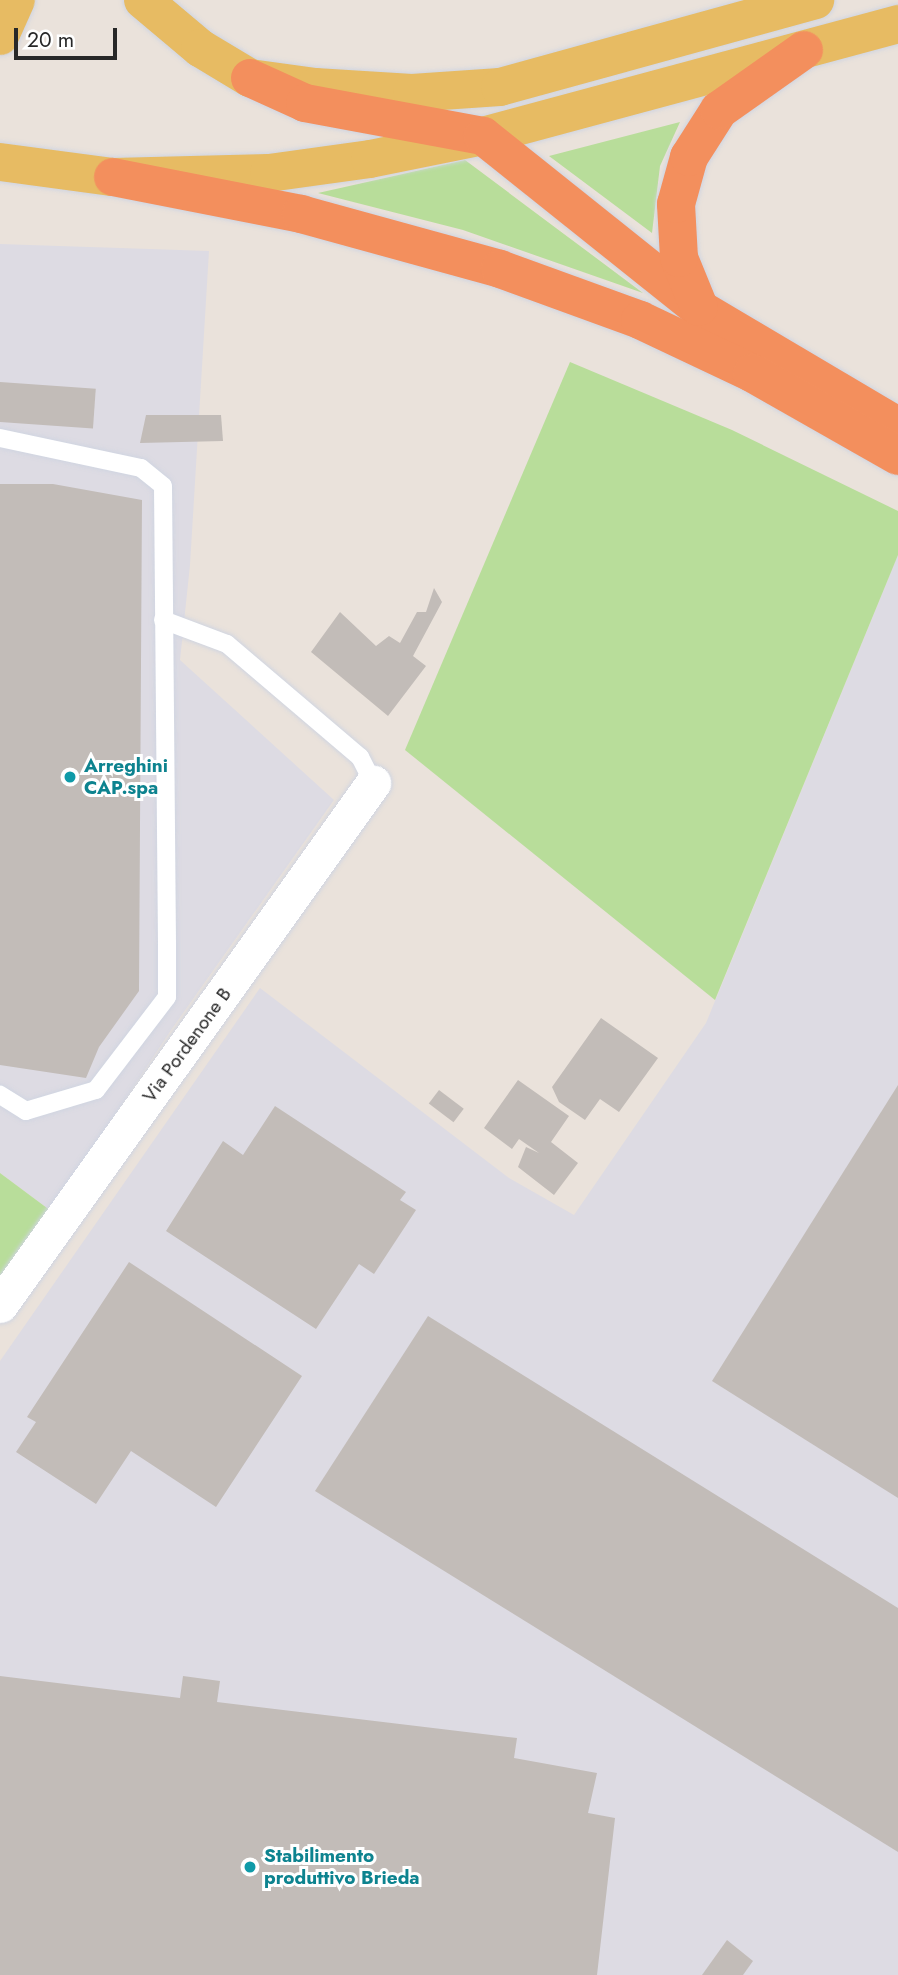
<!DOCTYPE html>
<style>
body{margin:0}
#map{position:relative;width:898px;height:1975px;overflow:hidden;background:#eae2db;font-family:Jost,sans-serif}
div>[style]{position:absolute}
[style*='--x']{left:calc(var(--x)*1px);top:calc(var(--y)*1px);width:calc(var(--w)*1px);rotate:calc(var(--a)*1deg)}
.industrial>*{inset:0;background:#dddbe3}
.green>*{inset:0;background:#b8dd9a}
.building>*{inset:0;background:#c2bcb8;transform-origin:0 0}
.roads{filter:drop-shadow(0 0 2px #d0d5e1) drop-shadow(0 0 2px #d0d5e1)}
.lane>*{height:18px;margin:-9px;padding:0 9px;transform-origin:9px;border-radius:9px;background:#fff}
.street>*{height:35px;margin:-17.5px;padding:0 17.5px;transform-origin:17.5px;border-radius:17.5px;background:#fff}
.primary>*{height:38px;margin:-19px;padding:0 19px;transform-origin:19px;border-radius:19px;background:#e7bb63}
.highway>*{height:38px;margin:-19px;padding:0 19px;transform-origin:19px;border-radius:19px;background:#f38f5d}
.dots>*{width:19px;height:19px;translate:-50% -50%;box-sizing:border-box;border:4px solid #fff;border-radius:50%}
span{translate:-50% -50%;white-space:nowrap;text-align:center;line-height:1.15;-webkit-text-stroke:6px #fff;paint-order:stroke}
.culture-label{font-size:19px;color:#0d838f;font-weight:700}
.left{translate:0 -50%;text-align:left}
.street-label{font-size:19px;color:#282828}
.scale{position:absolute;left:14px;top:28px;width:103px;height:32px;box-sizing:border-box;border:4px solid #282828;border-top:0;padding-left:9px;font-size:21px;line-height:24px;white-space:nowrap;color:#282828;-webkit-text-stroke:5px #fff;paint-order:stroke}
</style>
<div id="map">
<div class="industrial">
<div style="clip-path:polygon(0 244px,209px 251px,190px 565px,180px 660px,334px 800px,171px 1030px,51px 1211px,0 1173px)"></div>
<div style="clip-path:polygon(898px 555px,898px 1975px,0 1975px,0 1361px,260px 988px,509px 1178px,574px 1215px,706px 1023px)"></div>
</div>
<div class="green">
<div style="clip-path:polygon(680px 122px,660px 166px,652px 233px,549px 156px)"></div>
<div style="clip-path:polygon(465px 160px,643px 293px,463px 230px,318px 193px)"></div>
<div style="clip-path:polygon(570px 362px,732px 430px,898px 511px,898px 555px,715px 1000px,405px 750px)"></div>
<div style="clip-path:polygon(0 1173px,51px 1211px,0 1277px)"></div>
</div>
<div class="building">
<div style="left:0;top:382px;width:96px;height:40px;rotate:4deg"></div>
<div style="clip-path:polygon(146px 415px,221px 415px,223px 441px,140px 443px)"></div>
<div style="clip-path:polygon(0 484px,53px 484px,142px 500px,139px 991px,99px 1047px,86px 1078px,0 1065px)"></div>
<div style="clip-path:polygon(434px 588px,442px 602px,413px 656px,426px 666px,388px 716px,311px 652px,340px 612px,376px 646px,389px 636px,400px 643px,417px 612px,426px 612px)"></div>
<div style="clip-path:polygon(601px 1018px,658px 1058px,619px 1112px,600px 1099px,585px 1120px,559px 1102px,552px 1087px)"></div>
<div style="clip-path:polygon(518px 1080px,569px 1116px,551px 1142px,578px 1163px,554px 1195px,518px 1167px,526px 1147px,539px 1153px,519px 1139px,512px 1149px,484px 1128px)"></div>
<div style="clip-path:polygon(898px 1085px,898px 1498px,712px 1381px)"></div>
<div style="left:439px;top:1090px;width:31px;height:17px;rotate:37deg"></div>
<div style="clip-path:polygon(275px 1106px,406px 1192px,400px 1200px,416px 1210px,374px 1274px,359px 1264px,316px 1329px,166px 1231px,223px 1141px,243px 1155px)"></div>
<div style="clip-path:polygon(129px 1262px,302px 1376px,216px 1507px,131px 1451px,96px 1504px,16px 1452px,36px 1422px,27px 1417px)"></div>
<div style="clip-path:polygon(428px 1316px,898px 1608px,898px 1852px,315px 1491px)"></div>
<div style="clip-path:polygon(0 1676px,180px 1698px,183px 1676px,220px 1681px,217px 1702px,517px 1738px,514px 1758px,597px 1773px,588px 1813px,615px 1818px,597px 1975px,0 1975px)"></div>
<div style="clip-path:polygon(727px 1940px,753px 1961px,743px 1975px,702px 1975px)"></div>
</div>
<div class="roads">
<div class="lane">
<div style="--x:0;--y:438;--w:144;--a:12"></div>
<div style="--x:141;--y:468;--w:28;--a:39"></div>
<div style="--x:163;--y:486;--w:458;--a:89.5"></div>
<div style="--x:167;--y:944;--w:53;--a:90"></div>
<div style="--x:167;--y:997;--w:117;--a:127.4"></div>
<div style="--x:96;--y:1090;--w:73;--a:163.3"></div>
<div style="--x:26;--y:1111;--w:31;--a:-148"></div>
<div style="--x:163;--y:620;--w:68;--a:20.6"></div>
<div style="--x:227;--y:644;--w:175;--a:40.4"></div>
<div style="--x:360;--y:757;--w:29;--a:63"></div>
</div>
<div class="street">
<div style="--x:0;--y:1305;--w:642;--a:-54.45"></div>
</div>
<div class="primary">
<div style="--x:143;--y:0;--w:75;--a:40.1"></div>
<div style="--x:200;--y:48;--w:58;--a:31"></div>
<div style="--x:250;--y:78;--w:66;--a:7.9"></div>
<div style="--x:315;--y:87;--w:97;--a:3.5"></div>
<div style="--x:412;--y:93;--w:88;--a:-3.9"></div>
<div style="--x:500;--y:87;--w:327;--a:-15.4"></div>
<div style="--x:0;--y:36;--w:39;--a:-66"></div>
<div style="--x:0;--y:162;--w:114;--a:7.6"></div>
<div style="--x:113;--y:177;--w:156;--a:-1.5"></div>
<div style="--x:269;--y:173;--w:102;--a:-7.9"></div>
<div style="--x:370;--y:159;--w:115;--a:-11.5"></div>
<div style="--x:483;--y:136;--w:430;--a:-15.1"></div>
</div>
<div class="highway">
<div style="--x:250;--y:78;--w:60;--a:24.4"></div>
<div style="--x:305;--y:103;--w:181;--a:10.5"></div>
<div style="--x:483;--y:136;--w:278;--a:38.6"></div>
<div style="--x:700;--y:309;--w:230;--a:30.6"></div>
<div style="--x:113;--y:177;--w:192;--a:11.1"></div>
<div style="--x:301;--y:214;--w:206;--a:15.4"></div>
<div style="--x:500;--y:269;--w:149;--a:20"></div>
<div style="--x:640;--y:320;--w:124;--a:25.3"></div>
<div style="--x:752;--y:373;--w:168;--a:29.6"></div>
<div style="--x:699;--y:307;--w:53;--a:-112.2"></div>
<div style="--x:679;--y:258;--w:54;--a:-93.2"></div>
<div style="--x:676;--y:204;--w:49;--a:-74.5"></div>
<div style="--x:689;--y:157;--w:56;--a:-57.4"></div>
<div style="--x:719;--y:110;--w:104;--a:-35.2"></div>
</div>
</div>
<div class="dots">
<div style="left:70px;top:777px;background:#0f9aa8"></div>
<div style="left:250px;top:1867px;background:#0f9aa8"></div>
</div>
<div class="culture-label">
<span class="left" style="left:84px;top:777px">Arreghini<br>CAP.spa</span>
<span class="left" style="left:264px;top:1867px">Stabilimento<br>produttivo Brieda</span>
</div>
<div class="street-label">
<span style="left:187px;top:1045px;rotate:-54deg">Via Pordenone B</span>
</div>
<div class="scale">20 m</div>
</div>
